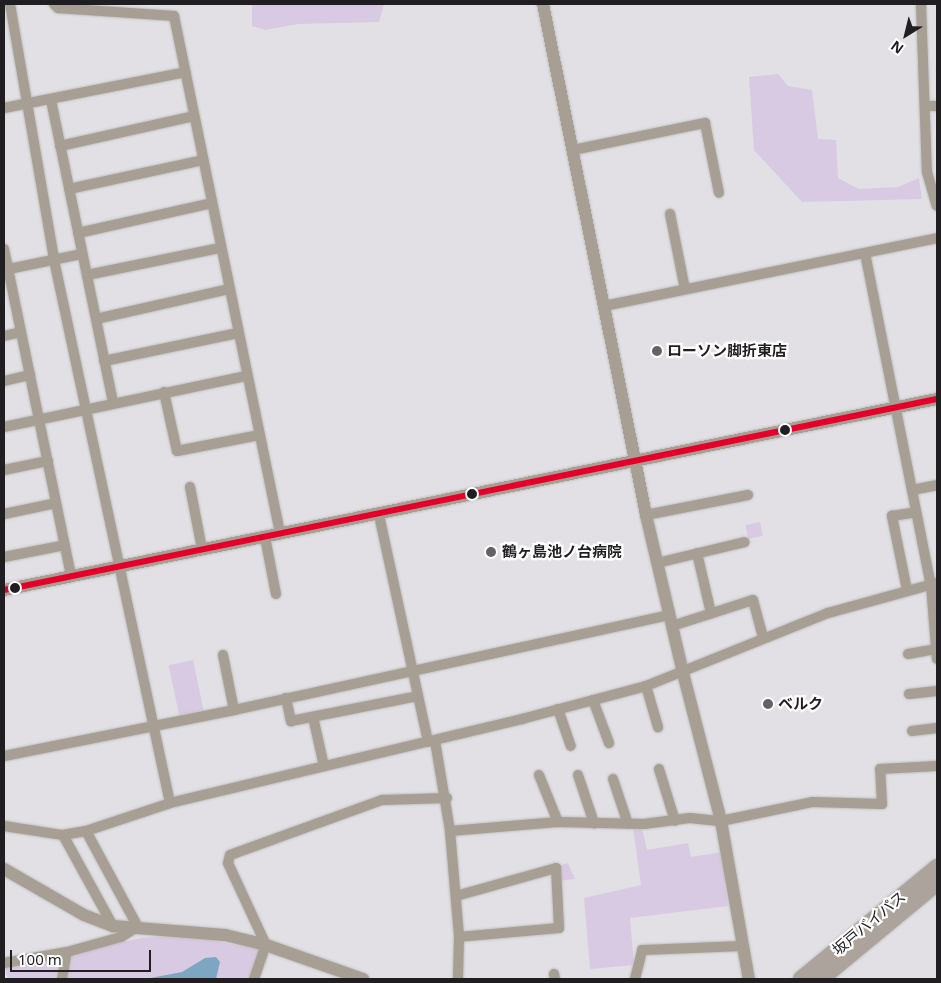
<!DOCTYPE html>
<meta charset="utf-8">
<style>
body{margin:0}
#map{position:relative;width:941px;height:983px;overflow:hidden;background:#e2e0e4;font-family:"Noto Sans","Noto Sans JP",sans-serif}
div>[style]{position:absolute}
[style*='--x']{left:calc(var(--x)*1px);top:calc(var(--y)*1px);width:calc(var(--w)*1px);rotate:calc(var(--a)*1deg)}
.green>*{inset:0;background:#d8cae2;transform-origin:0 0}
.water>*{inset:0;background:#7da6c2}
.roads{filter:drop-shadow(0 0 1px #bfbec0) drop-shadow(0 0 1px #bfbec0)}
.minor>*{height:10px;margin:-5px;padding:0 5px;transform-origin:5px;border-radius:5px;background:#a89f94}
.tertiary>*{height:12px;margin:-6px;padding:0 6px;transform-origin:6px;border-radius:6px;background:#a89f94}
.trunk>*{height:16px;margin:-8px;padding:0 8px;transform-origin:8px;border-radius:8px;background:#aca39c}
.bus-1>*{height:6px;margin:-3px;padding:0 3px;transform-origin:3px;border-radius:3px;background:#e4002b}
.dots>*{width:14px;height:14px;translate:-50% -50%;box-sizing:border-box;border:2px solid #fff;border-radius:50%}
span{translate:-50% -50%;white-space:nowrap;text-align:center;line-height:1.15;-webkit-text-stroke:4.5px #fff;paint-order:stroke}
.poi-label{font-size:15px;color:#201e21;font-weight:700}
.left{translate:0 -50%;text-align:left}
.street-label{font-size:15px;color:#201e21}
.frame{position:absolute;inset:0;border:5px solid #201e21;pointer-events:none}
.north{position:absolute;left:881px;top:10px;width:50px;height:50px;-webkit-text-stroke:4px #fff;paint-order:stroke;rotate:216deg;font-size:14px;font-weight:700;line-height:20px;text-align:center;color:#201e21}
.north::after{content:'';display:block;margin:auto;width:18px;height:22px;background:#201e21;clip-path:polygon(50% 0,100% 100%,50% 72%,0 100%)}
.scale{position:absolute;left:10px;top:950px;width:141px;height:22px;box-sizing:border-box;border:2px solid #201e21;border-top:0;padding-left:6px;font-size:15px;line-height:18px;white-space:nowrap;color:#201e21;-webkit-text-stroke:4px #fff;paint-order:stroke}
</style>
<div id="map">
<div class="green">
<div style="clip-path:polygon(252px 4px,384px 4px,379px 22px,298px 24px,265px 30px,252px 26px)"></div>
<div style="clip-path:polygon(778px 74px,788px 86px,812px 90px,818px 139px,836px 140px,838px 178px,859px 189px,898px 187px,919px 178px,922px 199px,802px 202px,754px 150px,749px 77px)"></div>
<div style="left:760px;top:522px;width:14px;height:15px;rotate:78deg"></div>
<div style="left:193px;top:660px;width:51px;height:25px;rotate:78deg"></div>
<div style="clip-path:polygon(633px 828px,642px 829px,647px 850px,688px 843px,691px 857px,722px 852px,728px 906px,630px 918px,634px 965px,590px 969px,584px 898px,641px 885px)"></div>
<div style="clip-path:polygon(568px 863px,575px 879px,559px 881px,558px 866px)"></div>
<div style="clip-path:polygon(188px 935px,259px 950px,248px 979px,67px 979px,71px 954px,141px 938px)"></div>
<div style="clip-path:polygon(58px 956px,62px 958px,59px 979px,8px 979px,5px 967px)"></div>
</div>
<div class="water">
<div style="clip-path:polygon(216px 957px,220px 962px,216px 979px,145px 979px,182px 972px,205px 958px)"></div>
</div>
<div class="roads">
<div class="minor">
<div style="--x:10;--y:4;--w:260;--a:80.2"></div>
<div style="--x:54;--y:260;--w:555;--a:77.94"></div>
<div style="--x:54;--y:4;--w:6;--a:45"></div>
<div style="--x:58;--y:8;--w:116;--a:3.9"></div>
<div style="--x:174;--y:16;--w:528;--a:78.41"></div>
<div style="--x:921;--y:4;--w:168;--a:88"></div>
<div style="--x:927;--y:172;--w:35;--a:74"></div>
<div style="--x:51;--y:100;--w:309;--a:78.4"></div>
<div style="--x:925;--y:106;--w:12;--a:0"></div>
<div style="--x:4;--y:108;--w:185;--a:-11.2"></div>
<div style="--x:60;--y:146;--w:137;--a:-12.6"></div>
<div style="--x:573;--y:150;--w:135;--a:-11.6"></div>
<div style="--x:705;--y:123;--w:71;--a:78.7"></div>
<div style="--x:69;--y:189;--w:137;--a:-12.2"></div>
<div style="--x:670;--y:214;--w:76;--a:78.7"></div>
<div style="--x:78;--y:233;--w:137;--a:-12.6"></div>
<div style="--x:4;--y:249;--w:334;--a:78.4"></div>
<div style="--x:865;--y:253;--w:338;--a:78.8"></div>
<div style="--x:931;--y:585;--w:74;--a:85.4"></div>
<div style="--x:4;--y:270;--w:80;--a:-11.6"></div>
<div style="--x:87;--y:275;--w:136;--a:-11.5"></div>
<div style="--x:604;--y:306;--w:340;--a:-11.5"></div>
<div style="--x:96;--y:319;--w:136;--a:-12.7"></div>
<div style="--x:4;--y:336;--w:17;--a:-13"></div>
<div style="--x:104;--y:361;--w:137;--a:-11.8"></div>
<div style="--x:4;--y:381;--w:27;--a:-13"></div>
<div style="--x:164;--y:392;--w:60;--a:77.6"></div>
<div style="--x:177;--y:451;--w:84;--a:-11"></div>
<div style="--x:4;--y:427;--w:248;--a:-11.9"></div>
<div style="--x:4;--y:470;--w:45;--a:-11.6"></div>
<div style="--x:190;--y:487;--w:63;--a:79"></div>
<div style="--x:912;--y:490;--w:25;--a:-11"></div>
<div style="--x:4;--y:514;--w:53;--a:-11.9"></div>
<div style="--x:379;--y:515;--w:232;--a:77.8"></div>
<div style="--x:646;--y:515;--w:104;--a:-11.1"></div>
<div style="--x:265;--y:537;--w:58;--a:79.1"></div>
<div style="--x:697;--y:553;--w:62;--a:76.9"></div>
<div style="--x:4;--y:557;--w:62;--a:-11.1"></div>
<div style="--x:657;--y:563;--w:90;--a:-13.4"></div>
<div style="--x:907;--y:590;--w:76;--a:-101.5"></div>
<div style="--x:892;--y:516;--w:24;--a:-9"></div>
<div style="--x:672;--y:626;--w:85;--a:-17.8"></div>
<div style="--x:753;--y:600;--w:39;--a:75"></div>
<div style="--x:908;--y:654;--w:28;--a:-10"></div>
<div style="--x:223;--y:655;--w:56;--a:78.7"></div>
<div style="--x:646;--y:686;--w:43;--a:73.7"></div>
<div style="--x:909;--y:694;--w:28;--a:-6"></div>
<div style="--x:286;--y:698;--w:24;--a:78"></div>
<div style="--x:291;--y:721;--w:129;--a:-11.1"></div>
<div style="--x:593;--y:700;--w:46;--a:69.6"></div>
<div style="--x:558;--y:709;--w:39;--a:71"></div>
<div style="--x:313;--y:717;--w:50;--a:77.3"></div>
<div style="--x:912;--y:731;--w:25;--a:-7"></div>
<div style="--x:435;--y:741;--w:91;--a:80.5"></div>
<div style="--x:450;--y:831;--w:106;--a:85.1"></div>
<div style="--x:459;--y:937;--w:42;--a:91.4"></div>
<div style="--x:4;--y:756;--w:235;--a:-11.3"></div>
<div style="--x:234;--y:710;--w:446;--a:-12.3"></div>
<div style="--x:659;--y:769;--w:54;--a:72.9"></div>
<div style="--x:539;--y:775;--w:51;--a:68"></div>
<div style="--x:578;--y:775;--w:51;--a:71.6"></div>
<div style="--x:613;--y:779;--w:47;--a:71.6"></div>
<div style="--x:4;--y:826;--w:60;--a:8.7"></div>
<div style="--x:63;--y:835;--w:23;--a:-10"></div>
<div style="--x:86;--y:831;--w:89;--a:-18.4"></div>
<div style="--x:170;--y:803;--w:362;--a:-13.4"></div>
<div style="--x:522;--y:719;--w:128;--a:-14.9"></div>
<div style="--x:646;--y:686;--w:196;--a:-21.9"></div>
<div style="--x:828;--y:613;--w:113;--a:-15.4"></div>
<div style="--x:86;--y:831;--w:111;--a:61.6"></div>
<div style="--x:450;--y:831;--w:108;--a:-4.8"></div>
<div style="--x:558;--y:822;--w:86;--a:1.3"></div>
<div style="--x:644;--y:824;--w:46;--a:-7.4"></div>
<div style="--x:690;--y:818;--w:31;--a:6"></div>
<div style="--x:721;--y:821;--w:94;--a:-11.7"></div>
<div style="--x:813;--y:802;--w:69;--a:1.7"></div>
<div style="--x:882;--y:804;--w:35;--a:-93"></div>
<div style="--x:880;--y:769;--w:57;--a:-3"></div>
<div style="--x:63;--y:835;--w:104;--a:61.2"></div>
<div style="--x:456;--y:896;--w:104;--a:-15.6"></div>
<div style="--x:556;--y:868;--w:60;--a:87.1"></div>
<div style="--x:559;--y:928;--w:100;--a:174.9"></div>
<div style="--x:4;--y:963;--w:64;--a:-9.9"></div>
<div style="--x:67;--y:952;--w:56;--a:-15.5"></div>
<div style="--x:121;--y:937;--w:15;--a:-32"></div>
<div style="--x:554;--y:974;--w:5;--a:79"></div>
<div style="--x:62;--y:979;--w:27;--a:-80"></div>
<div style="--x:254;--y:979;--w:36;--a:-71"></div>
<div style="--x:266;--y:945;--w:90;--a:-114.9"></div>
<div style="--x:228;--y:863;--w:8;--a:-76"></div>
<div style="--x:230;--y:855;--w:162;--a:-19.9"></div>
<div style="--x:382;--y:800;--w:65;--a:-1.8"></div>
<div style="--x:635;--y:979;--w:30;--a:-76"></div>
<div style="--x:642;--y:950;--w:101;--a:-2.3"></div>
</div>
<div class="tertiary">
<div style="--x:543;--y:4;--w:521;--a:78.6"></div>
<div style="--x:646;--y:515;--w:158;--a:76.8"></div>
<div style="--x:682;--y:669;--w:157;--a:75.6"></div>
<div style="--x:721;--y:821;--w:160;--a:80"></div>
<div style="--x:4;--y:590;--w:952;--a:-11.57"></div>
<div style="--x:4;--y:869;--w:92;--a:29.9"></div>
<div style="--x:84;--y:915;--w:31;--a:21"></div>
<div style="--x:113;--y:926;--w:112;--a:4.6"></div>
<div style="--x:225;--y:935;--w:42;--a:13.7"></div>
<div style="--x:266;--y:945;--w:103;--a:19.3"></div>
</div>
<div class="trunk">
<div style="--x:801;--y:979;--w:176;--a:-39.5"></div>
<div style="--x:821;--y:979;--w:151;--a:-39.6"></div>
</div>
</div>
<div class="bus-1">
<div style="--x:4;--y:590;--w:952;--a:-11.57"></div>
</div>
<div class="dots">
<div style="left:657px;top:351px;background:#646265"></div>
<div style="left:785px;top:430px;background:#201e21"></div>
<div style="left:472px;top:494px;background:#201e21"></div>
<div style="left:491px;top:552px;background:#646265"></div>
<div style="left:15px;top:588px;background:#201e21"></div>
<div style="left:768px;top:704px;background:#646265"></div>
</div>
<div class="poi-label">
<span class="left" style="left:667px;top:351px">ローソン脚折東店</span>
<span class="left" style="left:502px;top:552px">鶴ヶ島池ノ台病院</span>
<span class="left" style="left:778px;top:704px">ベルク</span>
</div>
<div class="street-label">
<span style="left:869px;top:923px;rotate:-40deg">坂戸バイパス</span>
</div>
<div class="frame"></div>
<div class="north">N</div>
<div class="scale">100 m</div>
</div>
